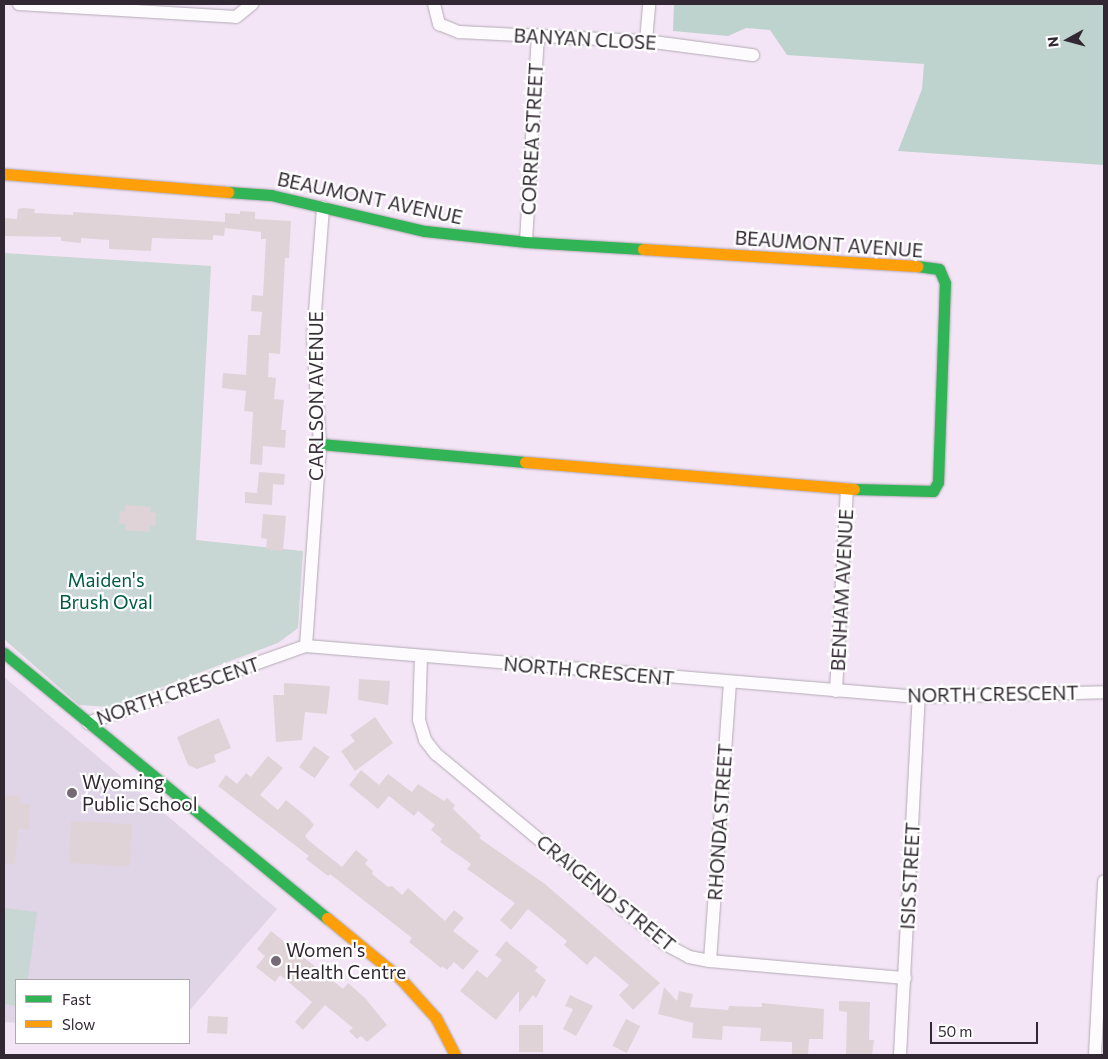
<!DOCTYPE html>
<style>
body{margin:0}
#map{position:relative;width:1108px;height:1059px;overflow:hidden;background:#f3e5f5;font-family:Commissioner,sans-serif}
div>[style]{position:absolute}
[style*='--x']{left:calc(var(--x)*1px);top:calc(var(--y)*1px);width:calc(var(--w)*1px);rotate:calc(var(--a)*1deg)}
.education>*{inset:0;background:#e0d4e7}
.green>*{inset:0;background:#c8d7d3}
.forest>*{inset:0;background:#bfd3ce}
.building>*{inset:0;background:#e0d3d7;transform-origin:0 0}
.roads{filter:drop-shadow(0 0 1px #b4aab6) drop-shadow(0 0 1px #b4aab6)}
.street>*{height:12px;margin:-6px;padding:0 6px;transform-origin:6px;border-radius:6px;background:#fdfbfe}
.fast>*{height:11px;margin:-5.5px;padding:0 5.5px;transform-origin:5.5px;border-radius:5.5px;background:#30b455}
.slow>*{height:11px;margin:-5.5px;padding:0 5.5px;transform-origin:5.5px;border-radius:5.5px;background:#ff9f0a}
.dots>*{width:14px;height:14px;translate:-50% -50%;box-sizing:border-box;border:2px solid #fff;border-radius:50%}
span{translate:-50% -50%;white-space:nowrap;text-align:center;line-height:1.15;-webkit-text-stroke:4.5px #fff;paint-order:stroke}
.street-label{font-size:19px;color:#322833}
.park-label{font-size:19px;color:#005d40}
.poi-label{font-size:19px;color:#322833}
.left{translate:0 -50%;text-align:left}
.frame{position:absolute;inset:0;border:5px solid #322833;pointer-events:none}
.legend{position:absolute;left:15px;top:979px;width:175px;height:65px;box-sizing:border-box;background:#fff;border:1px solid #ada9ad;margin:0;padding:6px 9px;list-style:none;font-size:15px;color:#322833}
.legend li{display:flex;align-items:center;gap:10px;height:25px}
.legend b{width:25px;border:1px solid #ada9ad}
.north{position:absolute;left:1043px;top:15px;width:50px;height:50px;-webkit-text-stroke:4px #fff;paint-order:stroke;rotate:263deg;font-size:14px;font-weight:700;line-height:20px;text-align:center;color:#322833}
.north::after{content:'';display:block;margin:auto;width:18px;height:22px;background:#322833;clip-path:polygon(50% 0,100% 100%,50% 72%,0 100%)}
.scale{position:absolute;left:930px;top:1022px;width:108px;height:22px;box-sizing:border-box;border:2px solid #322833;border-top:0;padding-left:6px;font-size:15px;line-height:18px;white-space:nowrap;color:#322833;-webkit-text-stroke:4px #fff;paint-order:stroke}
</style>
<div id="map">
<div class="education">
<div style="clip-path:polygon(4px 677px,277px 909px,189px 1011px,189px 980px,16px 980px,16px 1023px,4px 1022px)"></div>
</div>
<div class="green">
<div style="clip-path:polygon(4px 253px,211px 266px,196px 540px,303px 551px,298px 628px,278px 643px,109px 707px,79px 705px,4px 639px)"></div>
<div style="clip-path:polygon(4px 908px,37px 912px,28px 980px,16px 980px,16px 1006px,4px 1004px)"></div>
</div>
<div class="forest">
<div style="clip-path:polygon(674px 4px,1104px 4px,1104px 165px,898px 151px,922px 89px,924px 64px,787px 55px,770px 30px,746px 28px,728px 36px,673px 31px)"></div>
</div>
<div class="building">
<div style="clip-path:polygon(23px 208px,35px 209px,34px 213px,73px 215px,73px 212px,225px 222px,225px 213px,240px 214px,240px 211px,255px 212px,255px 219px,291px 221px,289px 258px,285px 258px,280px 354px,269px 353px,268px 377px,276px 378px,274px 399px,284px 400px,281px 430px,286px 430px,285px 448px,263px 446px,262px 465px,250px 464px,253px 412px,244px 411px,246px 391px,222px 388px,223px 373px,246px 375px,248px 335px,260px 335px,262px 312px,251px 311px,252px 295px,263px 296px,266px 239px,261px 239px,261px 232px,225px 228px,224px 236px,213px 235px,213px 240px,152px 238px,151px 251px,109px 249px,109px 240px,81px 238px,81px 243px,61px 241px,61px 237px,4px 236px,5px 218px,17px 219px,18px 209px)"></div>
<div style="clip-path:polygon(259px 472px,285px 474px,284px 485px,273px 484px,272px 505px,245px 503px,245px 492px,257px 493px)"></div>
<div style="clip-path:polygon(126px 505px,151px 507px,150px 512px,156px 513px,155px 526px,150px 525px,150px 532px,125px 530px,125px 524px,119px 523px,120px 511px,125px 512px)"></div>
<div style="clip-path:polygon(263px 514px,286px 516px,283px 551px,266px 549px,267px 539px,261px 538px)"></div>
<div style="clip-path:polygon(359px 679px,390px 681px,388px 705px,358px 700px)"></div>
<div style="clip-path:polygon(284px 683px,330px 686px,327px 714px,305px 712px,302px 740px,276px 742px,273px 695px,284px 695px)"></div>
<div style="clip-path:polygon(375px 717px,393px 743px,355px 771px,341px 751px,355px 741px,350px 735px)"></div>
<div style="clip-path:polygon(219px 718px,231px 748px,214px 755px,216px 762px,197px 769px,188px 765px,177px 737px)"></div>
<div style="left:314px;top:746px;width:19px;height:26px;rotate:35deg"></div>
<div style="clip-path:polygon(268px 756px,283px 768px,260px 795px,278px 810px,286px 800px,309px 819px,314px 825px,305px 836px,308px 840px,342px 867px,356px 850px,368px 860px,365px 864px,373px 871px,372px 874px,388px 887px,392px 886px,402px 895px,408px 888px,445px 921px,454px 910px,464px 918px,453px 931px,479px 951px,463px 970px,454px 962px,447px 970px,442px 966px,441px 968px,409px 942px,412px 938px,330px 874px,328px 876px,306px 859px,309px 856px,218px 786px,226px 775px,237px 784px,246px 773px,251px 777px)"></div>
<div style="clip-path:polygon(361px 770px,379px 785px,388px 774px,412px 792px,418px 784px,444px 801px,447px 798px,455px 805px,453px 809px,481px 836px,479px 838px,545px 884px,660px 983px,633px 1010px,619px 995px,629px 985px,595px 956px,587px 965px,564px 945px,567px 941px,528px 909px,511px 930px,500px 920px,515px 903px,467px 869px,471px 864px,440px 842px,442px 839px,431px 830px,435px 825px,418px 811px,414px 816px,389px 796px,378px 809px,349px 785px)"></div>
<div style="clip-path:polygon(4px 795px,20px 796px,20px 803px,30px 804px,29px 829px,18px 829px,15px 864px,4px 863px)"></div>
<div style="left:71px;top:821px;width:61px;height:42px;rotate:3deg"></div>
<div style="clip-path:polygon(271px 931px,343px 989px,348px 983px,365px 998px,387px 1025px,367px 1042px,361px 1036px,357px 1039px,349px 1031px,353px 1028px,325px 1005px,303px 1030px,295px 1022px,312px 1002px,280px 975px,275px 982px,256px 967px,265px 956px,257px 949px)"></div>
<div style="clip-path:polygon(506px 941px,538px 967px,535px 971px,546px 980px,536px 998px,533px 995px,519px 1013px,519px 991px,496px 1020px,460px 991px,477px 970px,487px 978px,502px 960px,495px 955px)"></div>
<div style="clip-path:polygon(664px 987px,677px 1001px,679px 991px,693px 994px,690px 1007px,728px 1010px,729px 1006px,762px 1007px,762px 1003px,824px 1009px,823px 1039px,809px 1039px,808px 1055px,792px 1055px,792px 1042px,760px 1041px,761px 1028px,723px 1026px,722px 1040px,692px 1038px,693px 1023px,658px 1014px)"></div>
<div style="clip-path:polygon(570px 995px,593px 1006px,576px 1036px,563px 1029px,573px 1009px,565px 1006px)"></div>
<div style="clip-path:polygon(839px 1001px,870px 1002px,869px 1040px,874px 1040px,872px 1055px,846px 1055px,847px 1012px,839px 1011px)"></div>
<div style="left:208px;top:1016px;width:20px;height:17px;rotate:3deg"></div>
<div style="left:626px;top:1019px;width:16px;height:30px;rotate:27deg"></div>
<div style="left:519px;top:1025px;width:24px;height:27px"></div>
</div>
<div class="roads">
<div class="street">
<div style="--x:19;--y:4;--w:217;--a:3.4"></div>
<div style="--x:236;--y:17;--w:21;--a:-39"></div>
<div style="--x:434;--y:4;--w:21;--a:76"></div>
<div style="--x:439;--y:24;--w:22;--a:22"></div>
<div style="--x:459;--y:32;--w:187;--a:2.8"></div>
<div style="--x:646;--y:41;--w:108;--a:7.5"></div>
<div style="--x:646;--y:41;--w:37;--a:-85"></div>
<div style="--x:526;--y:242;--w:207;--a:-86.7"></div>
<div style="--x:306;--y:646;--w:202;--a:-86"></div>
<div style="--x:320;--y:444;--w:106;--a:-93.8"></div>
<div style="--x:313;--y:338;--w:131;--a:-85.6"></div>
<div style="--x:421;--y:656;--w:64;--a:91.8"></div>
<div style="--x:419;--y:720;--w:21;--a:73"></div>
<div style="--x:425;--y:740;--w:18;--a:52"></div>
<div style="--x:436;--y:754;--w:298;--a:39.7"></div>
<div style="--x:665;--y:944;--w:27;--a:28"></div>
<div style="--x:689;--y:957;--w:21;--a:11"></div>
<div style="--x:710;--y:961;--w:196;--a:5"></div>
<div style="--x:836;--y:691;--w:202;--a:-86.9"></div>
<div style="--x:88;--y:723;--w:231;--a:-19.5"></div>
<div style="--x:306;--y:646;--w:615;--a:4.76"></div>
<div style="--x:919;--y:697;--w:185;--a:-1.5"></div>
<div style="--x:710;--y:961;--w:279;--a:-85.9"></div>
<div style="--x:900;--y:1055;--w:359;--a:-87"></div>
<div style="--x:1095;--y:1055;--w:174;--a:-87"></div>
</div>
<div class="fast">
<div style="--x:228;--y:192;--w:43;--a:4"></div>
<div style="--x:271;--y:195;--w:158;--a:13.2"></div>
<div style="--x:425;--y:231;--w:102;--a:6.2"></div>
<div style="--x:526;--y:242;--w:117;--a:3.4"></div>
<div style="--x:320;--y:444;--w:206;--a:5"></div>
<div style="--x:854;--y:489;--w:79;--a:1.5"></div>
<div style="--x:933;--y:491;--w:10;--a:-61"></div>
<div style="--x:938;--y:482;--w:199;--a:-88"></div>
<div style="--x:945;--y:283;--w:15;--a:-113"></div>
<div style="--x:939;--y:269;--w:22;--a:-172"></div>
<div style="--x:4;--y:653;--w:418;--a:39.4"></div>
</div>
<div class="slow">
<div style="--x:4;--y:174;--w:225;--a:4.6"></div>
<div style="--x:643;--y:249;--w:275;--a:3.6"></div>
<div style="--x:525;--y:462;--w:330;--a:4.7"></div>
<div style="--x:327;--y:918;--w:94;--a:39.4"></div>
<div style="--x:400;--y:978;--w:54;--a:48"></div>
<div style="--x:436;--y:1018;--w:42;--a:62.8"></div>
</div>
</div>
<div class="dots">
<div style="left:72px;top:793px;background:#766a77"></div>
<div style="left:276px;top:961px;background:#766a77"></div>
</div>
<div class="street-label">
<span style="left:585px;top:39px;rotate:3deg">BANYAN CLOSE</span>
<span style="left:532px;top:139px;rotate:-87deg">CORREA STREET</span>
<span style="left:370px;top:198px;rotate:12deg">BEAUMONT AVENUE</span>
<span style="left:829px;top:244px;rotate:4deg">BEAUMONT AVENUE</span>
<span style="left:316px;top:396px;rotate:-90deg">CARLSON AVENUE</span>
<span style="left:842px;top:590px;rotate:-87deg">BENHAM AVENUE</span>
<span style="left:589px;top:671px;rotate:5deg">NORTH CRESCENT</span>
<span style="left:178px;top:691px;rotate:-19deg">NORTH CRESCENT</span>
<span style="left:993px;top:694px;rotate:-1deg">NORTH CRESCENT</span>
<span style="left:720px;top:822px;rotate:-86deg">RHONDA STREET</span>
<span style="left:910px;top:876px;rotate:-87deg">ISIS STREET</span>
<span style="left:606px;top:893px;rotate:39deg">CRAIGEND STREET</span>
</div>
<div class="park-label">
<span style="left:106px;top:591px">Maiden's<br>Brush Oval</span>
</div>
<div class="poi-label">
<span class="left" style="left:82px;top:793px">Wyoming<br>Public School</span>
<span class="left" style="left:286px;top:961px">Women's<br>Health Centre</span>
</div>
<div class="frame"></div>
<ul class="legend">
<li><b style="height:6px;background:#30b455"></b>Fast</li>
<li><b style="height:6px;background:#ff9f0a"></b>Slow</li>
</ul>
<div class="north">N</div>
<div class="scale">50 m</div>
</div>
